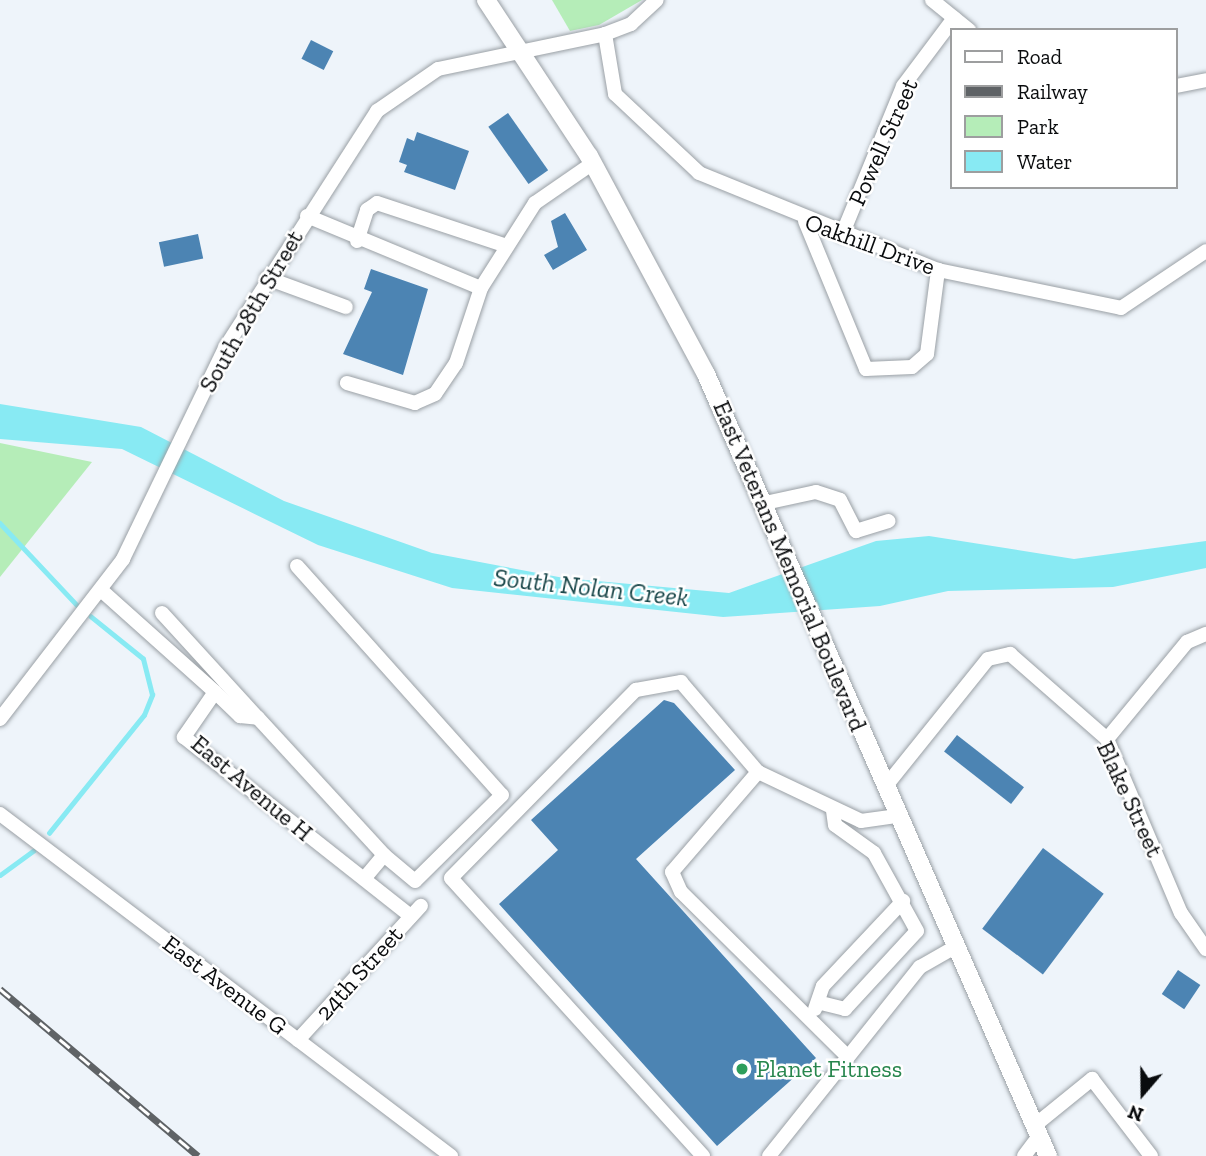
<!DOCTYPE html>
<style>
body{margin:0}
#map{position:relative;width:1206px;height:1156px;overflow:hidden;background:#eef4fa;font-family:"Zilla Slab",serif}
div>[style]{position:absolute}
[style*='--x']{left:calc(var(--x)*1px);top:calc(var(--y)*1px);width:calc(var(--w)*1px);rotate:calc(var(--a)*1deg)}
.green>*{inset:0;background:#b5edb8}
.water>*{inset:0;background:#88eaf3}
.stream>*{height:4.5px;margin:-2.25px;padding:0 2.25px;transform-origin:2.25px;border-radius:2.25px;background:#88eaf3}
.building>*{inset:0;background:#4c84b3;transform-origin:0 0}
.roads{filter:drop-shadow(0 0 2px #9aa0a5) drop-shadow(0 0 2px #9aa0a5)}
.minor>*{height:14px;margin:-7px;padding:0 7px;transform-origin:7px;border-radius:7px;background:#fff}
.major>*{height:18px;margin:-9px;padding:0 9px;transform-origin:9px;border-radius:9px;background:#fff}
.rail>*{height:7px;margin-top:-3.5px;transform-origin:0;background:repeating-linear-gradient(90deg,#fff 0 13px,#5f6366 0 26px);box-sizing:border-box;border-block:2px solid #5f6366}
.dots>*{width:19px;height:19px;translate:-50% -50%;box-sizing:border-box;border:4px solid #fff;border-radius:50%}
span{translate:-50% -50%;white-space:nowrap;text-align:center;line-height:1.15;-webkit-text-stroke:5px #fff;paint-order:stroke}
.street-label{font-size:24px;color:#0a0c0e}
.leisure-label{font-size:24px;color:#27864d}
.left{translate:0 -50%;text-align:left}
.water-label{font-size:26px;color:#184649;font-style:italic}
.legend{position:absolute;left:950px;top:28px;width:228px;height:161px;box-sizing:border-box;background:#fff;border:2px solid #9d9e9f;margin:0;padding:9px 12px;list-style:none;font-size:21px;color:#0a0c0e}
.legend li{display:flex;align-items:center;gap:14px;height:35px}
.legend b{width:35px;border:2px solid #9d9e9f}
.north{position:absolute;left:1108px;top:1058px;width:70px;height:70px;-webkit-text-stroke:5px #fff;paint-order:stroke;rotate:200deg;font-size:19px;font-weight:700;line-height:28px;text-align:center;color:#0a0c0e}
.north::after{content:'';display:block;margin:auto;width:24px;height:32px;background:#0a0c0e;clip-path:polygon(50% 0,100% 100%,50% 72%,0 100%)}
</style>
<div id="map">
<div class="green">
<div style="clip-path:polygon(552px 0,642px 0,599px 25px,570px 31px)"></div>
<div style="clip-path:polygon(0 443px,92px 462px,0 577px)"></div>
</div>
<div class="water">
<div style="clip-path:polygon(0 404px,141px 427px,284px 501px,432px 553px,564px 578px,729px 593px,876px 541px,929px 536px,1074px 559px,1206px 541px,1206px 568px,1113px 587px,948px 591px,880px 606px,723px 617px,452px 588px,318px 545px,122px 449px,0 439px)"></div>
</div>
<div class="stream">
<div style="--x:0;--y:523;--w:114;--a:46.8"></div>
<div style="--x:49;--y:833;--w:151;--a:-51.2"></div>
<div style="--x:144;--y:715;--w:22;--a:-68"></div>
<div style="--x:152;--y:695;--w:37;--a:-104"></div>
<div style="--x:143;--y:659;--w:67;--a:-141.1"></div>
<div style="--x:0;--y:875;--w:41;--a:-36"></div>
</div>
<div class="building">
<div style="left:311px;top:40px;width:25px;height:21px;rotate:27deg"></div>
<div style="left:508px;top:113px;width:70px;height:24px;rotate:55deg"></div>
<div style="clip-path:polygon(417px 132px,469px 151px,455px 190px,404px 172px,407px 165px,399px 162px,407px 138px,414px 141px)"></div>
<div style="clip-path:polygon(565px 213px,587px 250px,553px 270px,544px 255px,558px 247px,551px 221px)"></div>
<div style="left:198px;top:234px;width:25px;height:40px;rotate:78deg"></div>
<div style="clip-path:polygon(371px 269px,428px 289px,403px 375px,343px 354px,372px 292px,364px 289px)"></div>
<div style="clip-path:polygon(664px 700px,674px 703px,735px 770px,636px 859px,816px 1058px,717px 1146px,499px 904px,558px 850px,531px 820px)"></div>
<div style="left:957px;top:735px;width:85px;height:21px;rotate:38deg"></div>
<div style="left:1043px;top:848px;width:76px;height:101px;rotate:37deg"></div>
<div style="left:1178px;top:970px;width:27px;height:29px;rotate:34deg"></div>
</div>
<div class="roads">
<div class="minor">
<div style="--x:932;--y:0;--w:48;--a:39"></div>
<div style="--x:605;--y:34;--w:61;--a:80.5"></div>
<div style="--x:615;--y:94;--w:115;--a:43.2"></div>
<div style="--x:699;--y:173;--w:258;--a:22.1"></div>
<div style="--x:938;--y:270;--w:187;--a:11.7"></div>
<div style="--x:1121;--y:308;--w:102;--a:-33.8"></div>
<div style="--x:1176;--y:86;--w:31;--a:-11"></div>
<div style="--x:307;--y:216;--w:188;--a:22.5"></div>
<div style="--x:481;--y:288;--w:79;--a:108.4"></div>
<div style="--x:456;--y:363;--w:37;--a:124"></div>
<div style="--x:435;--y:394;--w:22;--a:156"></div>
<div style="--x:415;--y:403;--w:71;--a:-163.6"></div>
<div style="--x:805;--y:221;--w:160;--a:67.6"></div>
<div style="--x:866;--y:369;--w:46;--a:-2.5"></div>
<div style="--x:912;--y:367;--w:20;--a:-41"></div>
<div style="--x:927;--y:354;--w:85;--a:-82.5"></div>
<div style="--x:842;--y:235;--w:161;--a:-67.7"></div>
<div style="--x:903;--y:86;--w:85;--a:-53.1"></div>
<div style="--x:357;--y:241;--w:33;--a:-72"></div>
<div style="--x:367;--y:210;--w:12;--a:-35"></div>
<div style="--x:377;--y:203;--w:134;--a:18.3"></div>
<div style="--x:267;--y:278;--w:84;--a:20.2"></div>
<div style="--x:481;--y:288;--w:101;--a:-57.6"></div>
<div style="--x:535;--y:203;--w:70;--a:-34.6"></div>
<div style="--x:765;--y:503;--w:52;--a:-12.2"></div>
<div style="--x:816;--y:492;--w:25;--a:18"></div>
<div style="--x:840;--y:500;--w:35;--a:63"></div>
<div style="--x:856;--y:531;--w:34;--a:-17"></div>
<div style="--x:297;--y:566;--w:307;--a:48.2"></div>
<div style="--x:502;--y:795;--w:122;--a:135.3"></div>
<div style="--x:415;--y:881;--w:40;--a:-140"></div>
<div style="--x:384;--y:855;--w:31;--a:130"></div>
<div style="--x:101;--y:590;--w:153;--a:41.8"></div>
<div style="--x:215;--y:692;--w:55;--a:124.6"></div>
<div style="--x:184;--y:737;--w:289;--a:38.3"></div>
<div style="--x:162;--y:613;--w:142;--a:47.6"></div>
<div style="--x:215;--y:692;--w:35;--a:44"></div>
<div style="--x:240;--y:716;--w:18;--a:6"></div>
<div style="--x:258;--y:718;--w:186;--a:47.4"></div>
<div style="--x:0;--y:719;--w:202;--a:-52.4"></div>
<div style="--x:123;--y:559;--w:234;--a:-64.2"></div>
<div style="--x:225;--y:348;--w:282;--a:-57.3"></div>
<div style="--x:377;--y:111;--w:74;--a:-34.5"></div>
<div style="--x:438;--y:69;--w:171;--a:-11.8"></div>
<div style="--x:605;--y:34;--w:28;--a:-21"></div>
<div style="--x:631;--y:24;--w:35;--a:-43"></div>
<div style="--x:1107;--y:739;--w:126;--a:-50.5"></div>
<div style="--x:1187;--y:642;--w:21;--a:-23"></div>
<div style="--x:885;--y:787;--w:164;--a:-51.2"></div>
<div style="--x:988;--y:659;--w:23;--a:-13"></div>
<div style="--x:1010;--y:654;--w:129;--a:41.2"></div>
<div style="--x:1107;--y:739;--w:189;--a:67"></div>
<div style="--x:1181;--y:913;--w:44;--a:55.2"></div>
<div style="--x:0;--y:814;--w:566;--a:37.17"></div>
<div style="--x:821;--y:1003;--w:25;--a:14"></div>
<div style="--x:845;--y:1009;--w:106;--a:-47.3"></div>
<div style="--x:917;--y:931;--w:89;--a:-118.9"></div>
<div style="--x:874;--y:853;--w:48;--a:-144.3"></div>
<div style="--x:835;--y:825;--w:15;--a:-98"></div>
<div style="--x:815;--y:1009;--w:24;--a:-71"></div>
<div style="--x:823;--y:986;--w:117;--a:-46.7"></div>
<div style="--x:298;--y:1040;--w:182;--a:-47.5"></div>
<div style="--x:847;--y:1056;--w:233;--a:-135.3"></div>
<div style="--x:681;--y:892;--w:22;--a:-114"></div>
<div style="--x:672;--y:872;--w:132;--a:-49.3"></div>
<div style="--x:758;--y:772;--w:114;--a:25.4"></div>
<div style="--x:861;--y:821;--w:37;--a:-8"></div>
<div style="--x:1034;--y:1126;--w:75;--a:-39"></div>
<div style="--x:1092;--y:1079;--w:97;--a:52.5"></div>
<div style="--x:703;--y:1156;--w:375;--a:-132.2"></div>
<div style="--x:451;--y:878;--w:264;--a:-45.5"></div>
<div style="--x:636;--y:690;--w:46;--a:-10.1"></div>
<div style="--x:681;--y:682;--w:118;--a:49.5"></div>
<div style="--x:769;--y:1156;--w:242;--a:-51.4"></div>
<div style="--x:920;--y:967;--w:40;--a:-29.7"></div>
<div style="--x:1024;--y:1156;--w:25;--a:-53"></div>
</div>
<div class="major">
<div style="--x:486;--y:0;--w:187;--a:56.6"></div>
<div style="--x:589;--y:156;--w:247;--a:61.8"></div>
<div style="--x:706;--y:374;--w:854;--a:66.38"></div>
</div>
</div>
<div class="rail">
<div style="--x:0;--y:989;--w:259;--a:40.1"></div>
</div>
<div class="dots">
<div style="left:742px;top:1069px;background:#2e9e5b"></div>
</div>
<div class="street-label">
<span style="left:883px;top:142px;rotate:-66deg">Powell Street</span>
<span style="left:870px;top:244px;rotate:20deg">Oakhill Drive</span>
<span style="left:251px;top:311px;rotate:-60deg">South 28th Street</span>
<span style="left:790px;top:566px;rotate:67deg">East Veterans Memorial Boulevard</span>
<span style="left:252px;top:788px;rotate:40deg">East Avenue H</span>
<span style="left:1130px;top:799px;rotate:65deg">Blake Street</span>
<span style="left:359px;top:973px;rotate:-48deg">24th Street</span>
<span style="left:225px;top:985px;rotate:37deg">East Avenue G</span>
</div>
<div class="leisure-label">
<span class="left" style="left:756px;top:1069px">Planet Fitness</span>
</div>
<div class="water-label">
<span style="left:591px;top:588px;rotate:6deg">South Nolan Creek</span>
</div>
<ul class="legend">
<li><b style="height:9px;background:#fff"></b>Road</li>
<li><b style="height:9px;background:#5f6366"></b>Railway</li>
<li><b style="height:19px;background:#b5edb8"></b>Park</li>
<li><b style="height:19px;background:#88eaf3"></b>Water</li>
</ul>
<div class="north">N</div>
</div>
